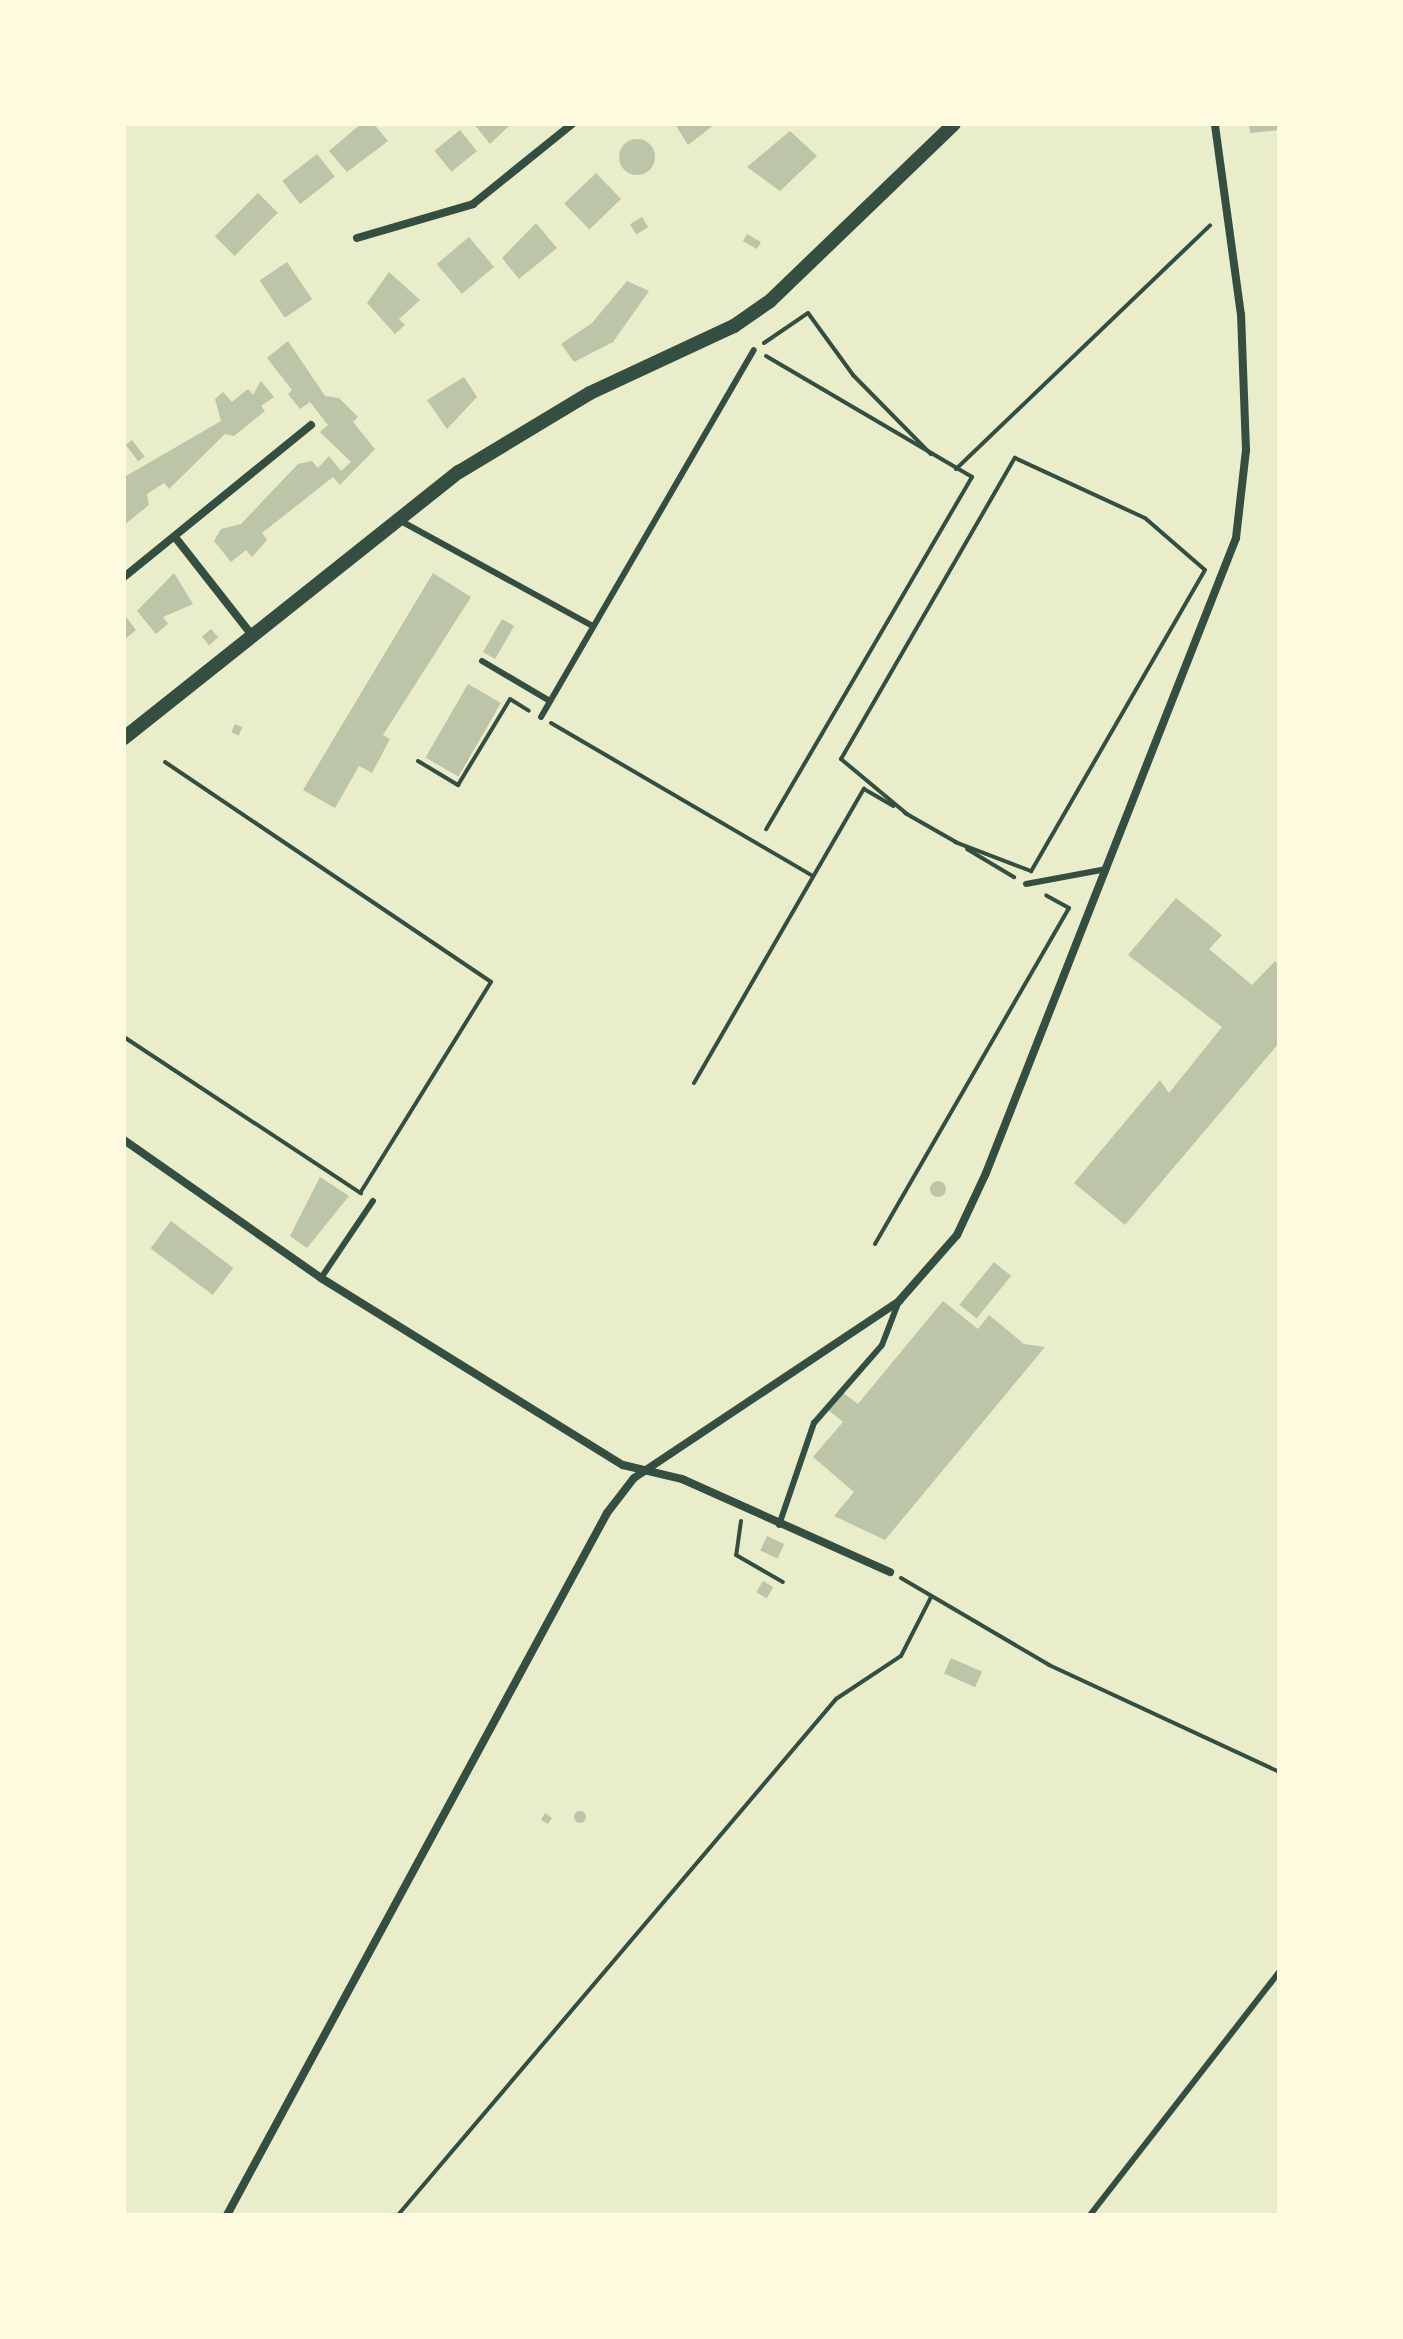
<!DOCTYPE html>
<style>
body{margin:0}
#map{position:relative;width:1403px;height:2339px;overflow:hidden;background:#e9edc9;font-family:"DM Sans",sans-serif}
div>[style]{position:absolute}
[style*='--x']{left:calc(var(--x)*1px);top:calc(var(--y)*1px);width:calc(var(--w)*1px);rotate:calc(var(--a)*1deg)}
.building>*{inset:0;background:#bcc5a7;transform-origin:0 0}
.round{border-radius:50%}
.path>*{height:4px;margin:-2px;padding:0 2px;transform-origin:2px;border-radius:2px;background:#344e41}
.service>*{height:6px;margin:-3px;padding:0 3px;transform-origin:3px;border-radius:3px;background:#344e41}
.minor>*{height:8px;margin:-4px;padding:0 4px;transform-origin:4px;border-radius:4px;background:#344e41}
.tertiary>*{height:14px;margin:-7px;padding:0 7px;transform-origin:7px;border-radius:7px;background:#344e41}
span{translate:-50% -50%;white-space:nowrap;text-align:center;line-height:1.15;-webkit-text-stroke:6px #fefae0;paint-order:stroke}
.frame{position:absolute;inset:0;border:126px solid #fefae0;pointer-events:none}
</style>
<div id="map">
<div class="building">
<div style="clip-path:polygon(361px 124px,374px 124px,388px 141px,347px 172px,329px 151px)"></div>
<div style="clip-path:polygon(474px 124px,511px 124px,490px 144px)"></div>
<div style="clip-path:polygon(675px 124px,715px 124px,688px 145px)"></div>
<div style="clip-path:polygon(1249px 124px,1279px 124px,1279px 130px,1250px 133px)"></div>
<div style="left:460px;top:130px;width:27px;height:33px;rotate:51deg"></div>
<div style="clip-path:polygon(790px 131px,817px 156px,780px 191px,747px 167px)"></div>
<div class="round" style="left:619px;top:139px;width:36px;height:36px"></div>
<div style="left:317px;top:154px;width:29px;height:44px;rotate:52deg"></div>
<div style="left:596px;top:173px;width:36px;height:44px;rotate:46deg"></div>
<div style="left:258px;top:193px;width:28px;height:61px;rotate:45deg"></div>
<div style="left:642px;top:217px;width:12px;height:14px;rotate:59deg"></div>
<div style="clip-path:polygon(536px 223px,557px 248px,519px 279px,502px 258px)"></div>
<div style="left:747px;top:234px;width:16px;height:8px;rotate:30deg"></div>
<div style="left:469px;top:237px;width:39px;height:42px;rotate:50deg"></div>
<div style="left:287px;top:262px;width:45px;height:33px;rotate:56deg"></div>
<div style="clip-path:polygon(389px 272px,420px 300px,399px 319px,405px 325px,395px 334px,367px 303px)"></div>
<div style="clip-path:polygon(627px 281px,649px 291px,613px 342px,574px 362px,561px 344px,592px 323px)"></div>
<div style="clip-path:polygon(288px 341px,325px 396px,339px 398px,358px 417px,353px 422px,375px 449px,340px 485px,333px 477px,262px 533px,267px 540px,252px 557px,246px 550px,231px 562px,214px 541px,221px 529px,241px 524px,298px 464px,312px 461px,318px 468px,329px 456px,341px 471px,351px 462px,320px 432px,328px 425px,310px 402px,300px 409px,288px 394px,292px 390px,267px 358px)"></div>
<div style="clip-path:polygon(464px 377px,477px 397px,447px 429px,427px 400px)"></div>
<div style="clip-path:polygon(261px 381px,274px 397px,261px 406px,265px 411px,234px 436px,225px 434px,169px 489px,164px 483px,147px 494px,149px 505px,124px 525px,126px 476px,221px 421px,215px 399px,223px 392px,232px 402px,248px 389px,253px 395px)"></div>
<div style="left:132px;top:440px;width:21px;height:8px;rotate:53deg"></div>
<div style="clip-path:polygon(174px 573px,193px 604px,163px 617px,168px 624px,156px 634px,137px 611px)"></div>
<div style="clip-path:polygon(433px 573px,471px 597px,383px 735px,390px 739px,372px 773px,359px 766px,335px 808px,303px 790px)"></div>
<div style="clip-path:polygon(124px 614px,136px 630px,124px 640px)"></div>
<div style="left:502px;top:619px;width:14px;height:38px;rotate:30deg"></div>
<div style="left:211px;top:629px;width:11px;height:12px;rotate:49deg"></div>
<div style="left:468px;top:684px;width:38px;height:85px;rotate:30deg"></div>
<div style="left:235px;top:724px;width:8px;height:9px;rotate:23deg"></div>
<div style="clip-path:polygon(1176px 898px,1222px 935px,1209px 949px,1252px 985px,1275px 961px,1279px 965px,1279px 1043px,1125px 1225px,1074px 1183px,1160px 1080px,1169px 1093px,1222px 1027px,1128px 955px)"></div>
<div style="clip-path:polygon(320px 1177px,349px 1196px,307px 1248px,290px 1236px)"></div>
<div class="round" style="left:930px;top:1181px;width:16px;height:16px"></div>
<div style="left:171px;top:1221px;width:78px;height:34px;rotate:37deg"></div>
<div style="left:994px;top:1262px;width:22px;height:55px;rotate:39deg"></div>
<div style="clip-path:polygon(943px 1301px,978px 1329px,989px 1315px,1024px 1344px,1045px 1347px,885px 1540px,834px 1516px,854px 1492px,813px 1457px,843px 1422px,827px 1409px,842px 1392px,858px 1404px)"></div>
<div style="left:767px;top:1536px;width:19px;height:16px;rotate:25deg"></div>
<div style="left:763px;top:1581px;width:12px;height:13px;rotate:31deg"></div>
<div style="left:951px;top:1658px;width:34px;height:17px;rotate:24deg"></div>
<div class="round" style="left:574px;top:1811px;width:12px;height:12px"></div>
<div style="clip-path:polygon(545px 1813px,552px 1818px,548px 1824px,541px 1820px)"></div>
</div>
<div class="path">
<div style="--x:764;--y:343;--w:53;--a:-34.3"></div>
<div style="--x:808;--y:313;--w:77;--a:54"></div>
<div style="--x:853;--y:375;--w:111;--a:45.4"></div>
<div style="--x:766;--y:356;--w:239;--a:30.4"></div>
<div style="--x:972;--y:477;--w:408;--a:120.3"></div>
<div style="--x:956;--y:469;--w:352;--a:-43.8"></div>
<div style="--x:551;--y:723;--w:303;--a:30.3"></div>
<div style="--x:418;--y:761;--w:47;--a:31"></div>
<div style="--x:458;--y:785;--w:100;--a:-58.8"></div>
<div style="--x:510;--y:699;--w:22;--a:32"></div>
<div style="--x:165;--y:762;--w:393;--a:34"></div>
<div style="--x:491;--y:982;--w:248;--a:121.8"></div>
<div style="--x:905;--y:813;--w:59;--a:29.6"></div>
<div style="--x:907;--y:814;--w:86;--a:-140.2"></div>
<div style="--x:841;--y:759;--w:348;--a:-60"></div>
<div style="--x:1015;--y:458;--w:143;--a:24.8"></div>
<div style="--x:1145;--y:518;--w:79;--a:40.9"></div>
<div style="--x:1205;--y:570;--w:348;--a:120"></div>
<div style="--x:1031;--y:871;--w:81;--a:-159.1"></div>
<div style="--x:967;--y:849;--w:55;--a:30.8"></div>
<div style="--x:124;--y:1037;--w:284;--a:33.4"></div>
<div style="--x:694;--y:1083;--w:340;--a:-60"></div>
<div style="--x:864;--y:789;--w:34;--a:30"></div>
<div style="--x:875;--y:1244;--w:388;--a:-60"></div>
<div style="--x:1069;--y:908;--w:26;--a:-151"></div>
<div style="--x:741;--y:1521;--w:34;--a:98"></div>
<div style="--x:736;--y:1555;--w:54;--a:29.9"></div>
<div style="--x:901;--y:1578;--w:172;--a:30.4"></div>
<div style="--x:1049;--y:1665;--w:254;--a:24.9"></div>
<div style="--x:398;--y:2215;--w:677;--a:-49.67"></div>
<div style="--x:836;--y:1699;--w:78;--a:-33.5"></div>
<div style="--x:901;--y:1656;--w:66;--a:-63"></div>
</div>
<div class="service">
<div style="--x:399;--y:520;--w:221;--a:28.7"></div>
<div style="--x:482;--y:661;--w:79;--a:30.5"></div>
<div style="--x:541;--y:717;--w:424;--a:-59.9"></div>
<div style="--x:1026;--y:884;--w:82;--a:-10.5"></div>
<div style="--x:321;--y:1278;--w:93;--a:-56"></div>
<div style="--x:779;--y:1525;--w:108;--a:-71.1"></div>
<div style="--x:814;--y:1423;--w:103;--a:-48.9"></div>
<div style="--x:882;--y:1345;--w:47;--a:-68.9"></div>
<div style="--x:1090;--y:2215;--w:308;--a:-52.1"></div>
</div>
<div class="minor">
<div style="--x:357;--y:238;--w:121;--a:-16.3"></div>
<div style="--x:473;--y:204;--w:127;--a:-38.9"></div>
<div style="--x:175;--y:537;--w:123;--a:51.9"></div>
<div style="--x:124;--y:577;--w:241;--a:-39.1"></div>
<div style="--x:124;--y:1140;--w:241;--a:35"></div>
<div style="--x:321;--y:1278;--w:355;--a:31.8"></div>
<div style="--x:623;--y:1465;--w:61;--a:13.3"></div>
<div style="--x:682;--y:1479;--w:228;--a:24.1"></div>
<div style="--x:227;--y:2215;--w:798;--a:-61.57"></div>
<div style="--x:607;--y:1513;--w:44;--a:-52.4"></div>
<div style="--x:634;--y:1478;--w:319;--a:-33.7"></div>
<div style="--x:899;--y:1301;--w:88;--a:-48.7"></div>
<div style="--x:957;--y:1235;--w:68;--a:-64.9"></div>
<div style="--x:986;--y:1173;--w:682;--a:-68.51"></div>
<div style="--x:1236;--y:538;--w:89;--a:-83.5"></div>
<div style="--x:1246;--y:450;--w:135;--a:-92.1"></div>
<div style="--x:1241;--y:315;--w:193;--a:-97.8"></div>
</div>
<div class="tertiary">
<div style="--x:124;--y:738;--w:428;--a:-38.5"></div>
<div style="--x:459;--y:472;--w:153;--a:-31.1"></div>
<div style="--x:590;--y:393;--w:159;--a:-25"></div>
<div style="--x:734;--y:326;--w:44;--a:-34.8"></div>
<div style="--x:770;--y:301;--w:255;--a:-43.9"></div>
</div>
<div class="frame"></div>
</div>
